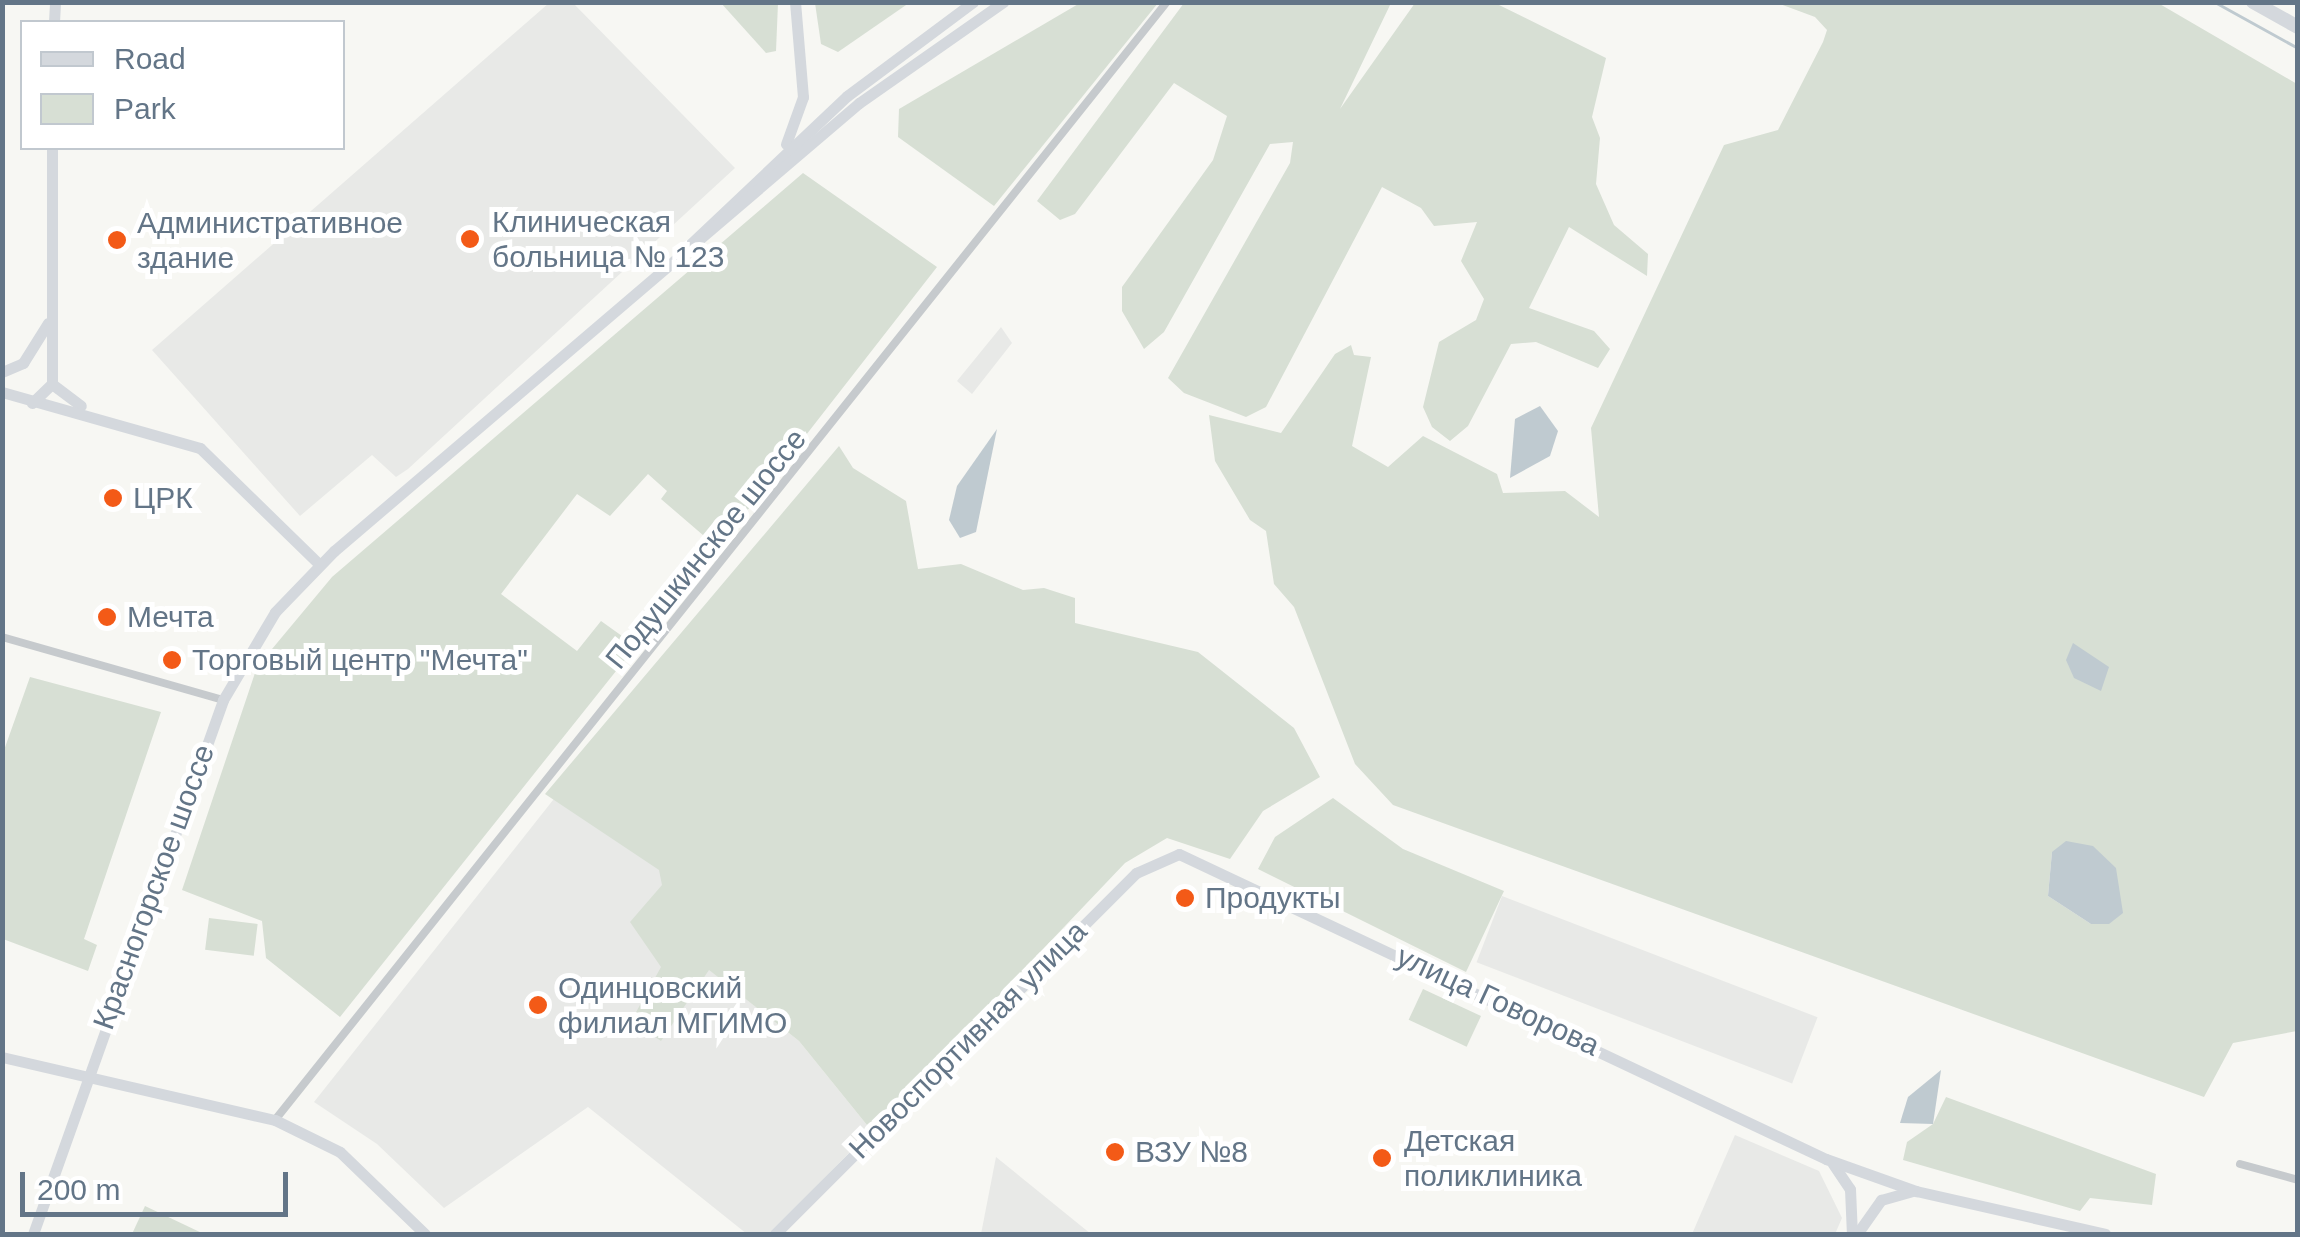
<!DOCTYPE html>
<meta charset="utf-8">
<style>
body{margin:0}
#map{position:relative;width:2300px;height:1237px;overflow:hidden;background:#f7f7f3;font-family:Helvetica,sans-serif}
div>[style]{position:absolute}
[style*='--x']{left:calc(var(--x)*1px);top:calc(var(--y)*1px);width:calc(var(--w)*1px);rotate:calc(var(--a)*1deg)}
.built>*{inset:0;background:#e8e9e7;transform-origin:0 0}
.green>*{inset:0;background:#d7dfd4;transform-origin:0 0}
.water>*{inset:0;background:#bfcad0}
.stream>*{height:2.5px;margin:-1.25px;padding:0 1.25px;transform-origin:1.25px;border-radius:1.25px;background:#bfcad0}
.street>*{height:8px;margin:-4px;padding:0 4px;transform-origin:4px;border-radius:4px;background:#c6cacd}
.secondary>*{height:11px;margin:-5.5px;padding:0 5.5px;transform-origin:5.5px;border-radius:5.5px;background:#d4d8dd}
.highway>*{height:14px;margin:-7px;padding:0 7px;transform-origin:7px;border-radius:7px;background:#d4d8dd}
.dots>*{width:28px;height:28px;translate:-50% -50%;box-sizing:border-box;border:5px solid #fff;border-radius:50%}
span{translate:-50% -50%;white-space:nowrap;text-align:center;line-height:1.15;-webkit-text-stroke:10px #fff;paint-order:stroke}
.poi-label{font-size:30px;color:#637587}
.left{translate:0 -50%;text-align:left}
.street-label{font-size:30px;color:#637587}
.frame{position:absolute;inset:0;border:5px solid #637587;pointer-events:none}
.legend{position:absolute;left:20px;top:20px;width:325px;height:130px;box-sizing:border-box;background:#fff;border:2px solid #c1c8cf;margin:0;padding:12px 18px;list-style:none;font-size:30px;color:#637587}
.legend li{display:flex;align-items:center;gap:20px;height:50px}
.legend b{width:50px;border:2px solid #c1c8cf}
.scale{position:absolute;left:20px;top:1172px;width:268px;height:45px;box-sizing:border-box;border:5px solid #637587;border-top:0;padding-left:12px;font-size:30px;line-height:35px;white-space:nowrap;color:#637587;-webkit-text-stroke:8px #fff;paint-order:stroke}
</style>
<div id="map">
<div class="built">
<div style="clip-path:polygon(549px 3px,573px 3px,735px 168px,408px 469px,396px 477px,372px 455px,300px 516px,152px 350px)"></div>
<div style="clip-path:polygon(1001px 327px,1012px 343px,972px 394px,957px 381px)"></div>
<div style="clip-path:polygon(557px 795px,666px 870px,708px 969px,799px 1041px,871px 1130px,770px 1234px,747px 1234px,588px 1107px,444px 1208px,377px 1144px,314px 1102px)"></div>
<div style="left:1502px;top:896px;width:338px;height:71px;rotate:21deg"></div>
<div style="clip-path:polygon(1735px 1135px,1819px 1171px,1842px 1218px,1835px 1234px,1692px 1234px)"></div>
<div style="clip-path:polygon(996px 1157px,1091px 1234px,981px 1234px)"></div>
</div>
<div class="green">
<div style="clip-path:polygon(721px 3px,778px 3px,776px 51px,766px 53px)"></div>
<div style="clip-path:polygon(815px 3px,815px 2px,909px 3px,838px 52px,821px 44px)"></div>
<div style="clip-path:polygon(1080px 3px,1158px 3px,994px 206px,898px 137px,899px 109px)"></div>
<div style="clip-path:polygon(1184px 3px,1391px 3px,1340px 109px,1415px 3px,1495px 3px,1606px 58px,1592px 117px,1600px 138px,1596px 184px,1614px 225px,1648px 254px,1647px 276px,1569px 227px,1529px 308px,1594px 331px,1610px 349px,1598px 368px,1536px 342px,1511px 344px,1468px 426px,1450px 441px,1432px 427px,1423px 407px,1439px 342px,1476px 320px,1484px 299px,1461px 261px,1477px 222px,1434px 226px,1421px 208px,1382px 187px,1266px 407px,1246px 417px,1184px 393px,1168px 378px,1290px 163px,1293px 142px,1270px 144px,1164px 332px,1144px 349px,1122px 311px,1122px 287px,1213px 160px,1227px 116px,1174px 83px,1075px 214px,1060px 220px,1037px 201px)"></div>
<div style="clip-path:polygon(evenodd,1777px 3px,2158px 3px,2297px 84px,2297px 1031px,2233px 1043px,2204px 1097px,1393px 805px,1355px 764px,1294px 607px,1274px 584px,1266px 531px,1250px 520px,1215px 461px,1209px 415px,1281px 433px,1335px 354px,1351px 345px,1354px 355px,1371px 357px,1352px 446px,1388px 467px,1423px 436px,1497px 474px,1503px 493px,1565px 491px,1599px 517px,1591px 428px,1724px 145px,1778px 130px,1823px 42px,1827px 30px,1815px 17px,1777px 3px,2052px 852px,2091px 924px,2048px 896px,2052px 852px)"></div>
<div style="clip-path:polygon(803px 173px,937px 267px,718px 548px,661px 499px,667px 491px,648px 474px,610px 516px,577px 494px,501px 594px,577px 651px,601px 621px,636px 646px,340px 1017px,266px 958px,262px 921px,182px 890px,257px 667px,332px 577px)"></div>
<div style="clip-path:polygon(839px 446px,853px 468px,906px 501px,918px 569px,961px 564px,1023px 590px,1044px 588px,1075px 598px,1075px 623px,1198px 652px,1294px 728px,1320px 777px,1263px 811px,1230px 859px,1167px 838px,1125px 863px,871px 1130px,799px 1041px,709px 970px,661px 1041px,640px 1027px,635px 1014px,661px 967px,630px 922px,662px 885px,659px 870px,545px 794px)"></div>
<div style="clip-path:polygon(30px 677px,161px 712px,84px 939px,97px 945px,88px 971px,3px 939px,3px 753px)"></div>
<div style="clip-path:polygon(1333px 798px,1403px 849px,1504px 891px,1466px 972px,1258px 869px,1275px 837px)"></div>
<div style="left:209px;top:918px;width:49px;height:32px;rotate:7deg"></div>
<div style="left:1423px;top:989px;width:64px;height:34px;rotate:25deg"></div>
<div style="clip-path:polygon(1946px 1097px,2156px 1174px,2152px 1205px,2090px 1198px,2080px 1211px,1903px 1160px,1907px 1142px,1933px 1124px)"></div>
<div style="clip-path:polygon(145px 1206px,204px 1234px,132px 1234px)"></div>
</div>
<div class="water">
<div style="clip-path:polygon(1540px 406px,1558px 431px,1550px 456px,1510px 478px,1515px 419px)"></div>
<div style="clip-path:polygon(997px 429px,976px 532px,960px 538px,949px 520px,957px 486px)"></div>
<div style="clip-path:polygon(2073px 643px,2109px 667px,2101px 691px,2074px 678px,2066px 660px)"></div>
<div style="clip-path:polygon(2066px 841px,2093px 846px,2116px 868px,2123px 913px,2109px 924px,2091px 924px,2048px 896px,2052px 852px)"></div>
<div style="clip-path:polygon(1941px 1070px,1933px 1124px,1900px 1123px,1908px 1097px)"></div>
</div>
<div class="stream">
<div style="--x:2215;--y:2;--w:95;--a:29"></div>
</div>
<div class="street">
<div style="--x:2;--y:637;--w:230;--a:15.9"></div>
<div style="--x:275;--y:1120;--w:1430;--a:-51.42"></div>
<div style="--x:2240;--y:1164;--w:60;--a:15.4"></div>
</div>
<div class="secondary">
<div style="--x:54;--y:22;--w:20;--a:-87"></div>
<div style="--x:786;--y:144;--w:50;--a:-70.1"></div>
<div style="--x:803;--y:97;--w:95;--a:-94.8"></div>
<div style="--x:681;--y:253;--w:228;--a:-43.4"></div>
<div style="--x:847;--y:96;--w:157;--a:-36.7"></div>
<div style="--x:2;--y:372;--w:23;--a:-23"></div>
<div style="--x:23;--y:363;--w:47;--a:-58"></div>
<div style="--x:52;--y:384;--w:36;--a:37"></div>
<div style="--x:2;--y:392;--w:206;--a:15.8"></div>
<div style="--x:200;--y:448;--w:166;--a:44.3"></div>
<div style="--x:32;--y:403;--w:28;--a:-44"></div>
<div style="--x:52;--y:384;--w:236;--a:-90"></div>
<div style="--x:2;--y:1057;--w:280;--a:13"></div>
<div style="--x:275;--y:1120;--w:72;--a:26.2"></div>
<div style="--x:340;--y:1152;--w:118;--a:44"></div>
<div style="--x:1833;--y:1164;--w:30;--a:56"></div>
<div style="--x:1850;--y:1189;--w:45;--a:87.5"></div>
<div style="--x:33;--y:1234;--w:567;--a:-70.41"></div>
<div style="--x:223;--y:700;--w:102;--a:-59.4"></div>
<div style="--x:275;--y:612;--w:85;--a:-46"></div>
<div style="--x:334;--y:551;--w:690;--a:-40.48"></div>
<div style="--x:859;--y:103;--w:176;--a:-35"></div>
<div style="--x:775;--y:1234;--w:511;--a:-45"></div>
<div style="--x:1136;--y:873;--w:47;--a:-23.8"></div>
<div style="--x:1179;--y:854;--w:715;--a:25.24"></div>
<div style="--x:1826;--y:1159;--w:96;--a:19.6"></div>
<div style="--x:1916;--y:1191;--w:194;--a:12.8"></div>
<div style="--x:1857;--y:1234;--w:42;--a:-54.8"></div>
<div style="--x:1881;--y:1200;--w:32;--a:-16"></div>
</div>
<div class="highway">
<div style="--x:2253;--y:2;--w:51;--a:29.1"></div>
</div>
<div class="dots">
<div style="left:470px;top:239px;background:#f35a17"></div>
<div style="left:117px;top:240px;background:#f35a17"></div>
<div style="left:113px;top:498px;background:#f35a17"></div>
<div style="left:107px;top:617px;background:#f35a17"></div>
<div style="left:172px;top:660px;background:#f35a17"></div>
<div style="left:1185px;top:898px;background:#f35a17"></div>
<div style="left:538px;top:1005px;background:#f35a17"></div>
<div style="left:1115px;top:1152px;background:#f35a17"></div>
<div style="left:1382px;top:1158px;background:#f35a17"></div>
</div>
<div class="poi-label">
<span class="left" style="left:492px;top:239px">Клиническая<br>больница № 123</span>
<span class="left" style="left:137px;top:240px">Административное<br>здание</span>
<span class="left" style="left:133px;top:498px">ЦРК</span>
<span class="left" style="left:127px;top:617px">Мечта</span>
<span class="left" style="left:192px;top:660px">Торговый центр "Мечта"</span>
<span class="left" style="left:1205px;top:898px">Продукты</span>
<span class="left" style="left:558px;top:1005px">Одинцовский<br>филиал МГИМО</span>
<span class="left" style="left:1404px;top:1158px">Детская<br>поликлиника</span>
<span class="left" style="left:1135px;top:1152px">ВЗУ №8</span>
</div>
<div class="street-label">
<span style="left:706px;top:549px;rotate:-51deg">Подушкинское шоссе</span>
<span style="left:154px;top:887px;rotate:-70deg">Красногорское шоссе</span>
<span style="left:1498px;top:1001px;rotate:25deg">улица Говорова</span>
<span style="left:968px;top:1040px;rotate:-45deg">Новоспортивная улица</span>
</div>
<div class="frame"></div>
<ul class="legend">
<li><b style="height:12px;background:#d4d8dd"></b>Road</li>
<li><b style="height:28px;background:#d7dfd4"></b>Park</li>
</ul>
<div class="scale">200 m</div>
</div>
